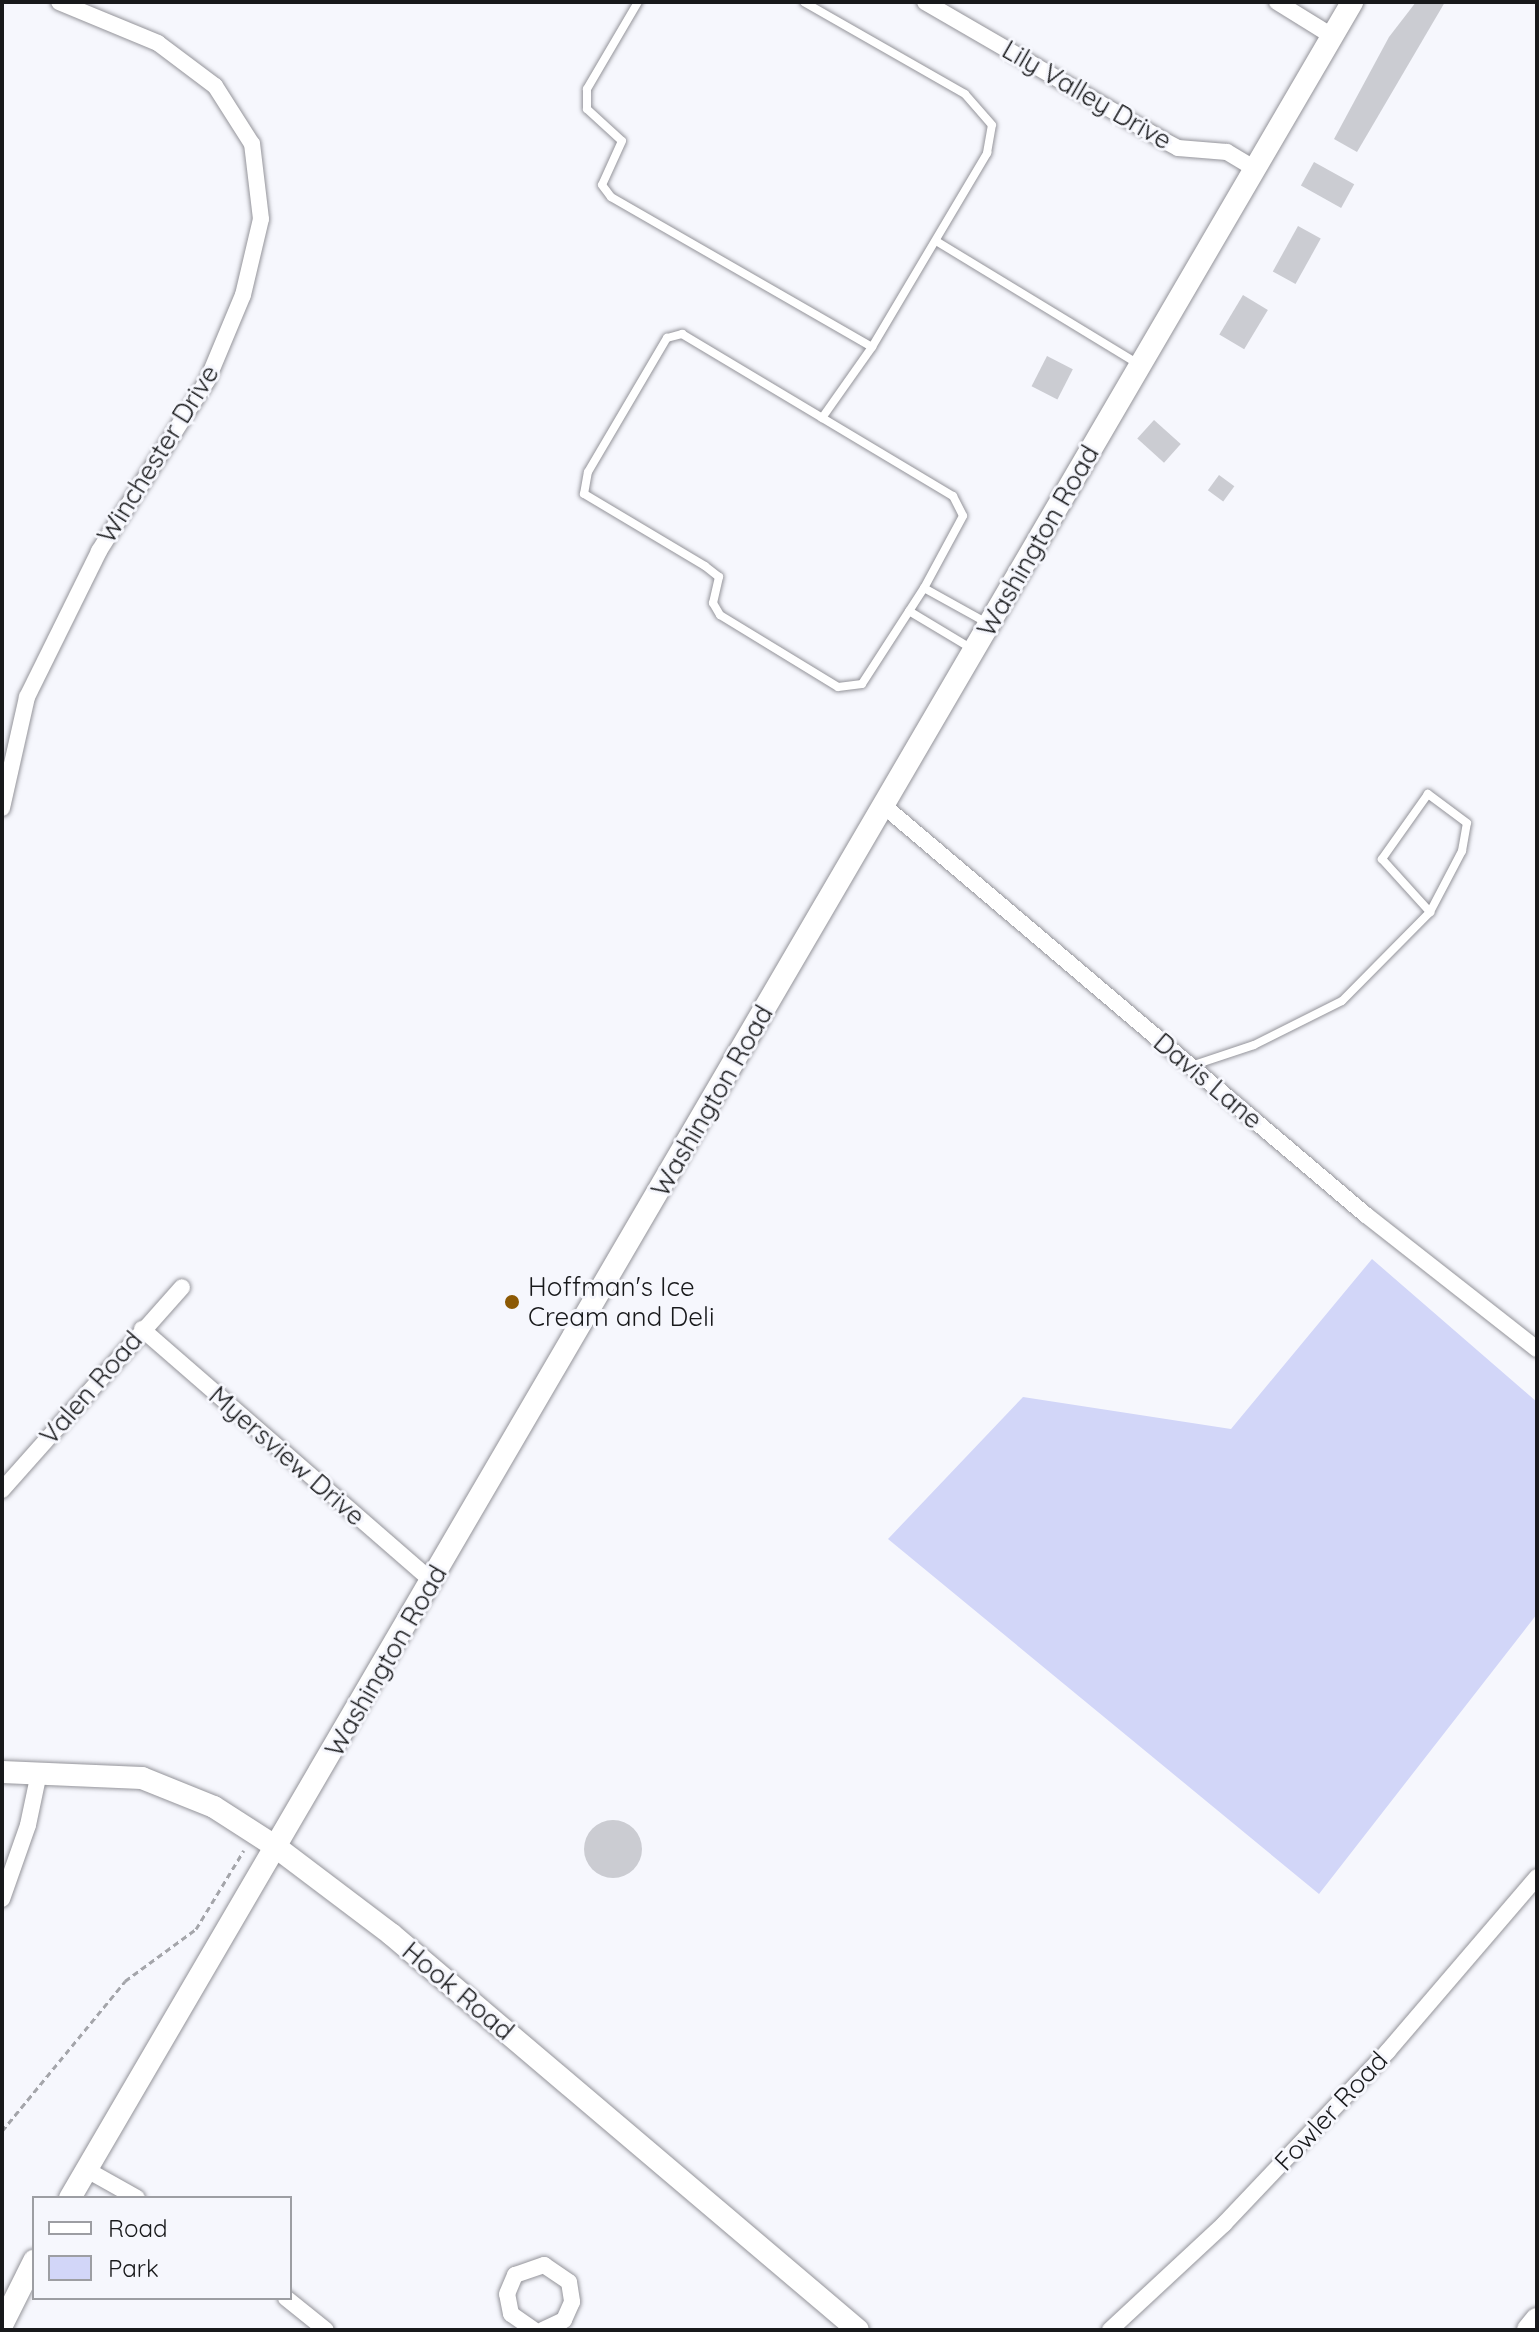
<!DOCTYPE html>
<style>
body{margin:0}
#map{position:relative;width:1539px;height:2332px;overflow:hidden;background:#f6f7fd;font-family:Quicksand,sans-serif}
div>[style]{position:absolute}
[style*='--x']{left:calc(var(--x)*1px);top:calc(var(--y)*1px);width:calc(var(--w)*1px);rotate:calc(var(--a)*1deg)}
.green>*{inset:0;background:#d2d6f8}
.building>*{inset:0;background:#cbccd2;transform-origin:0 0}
.round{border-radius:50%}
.path>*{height:3px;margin-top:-1.5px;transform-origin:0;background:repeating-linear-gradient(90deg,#a4a5aa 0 6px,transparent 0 10px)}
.roads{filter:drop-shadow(0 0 2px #94949a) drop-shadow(0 0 2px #94949a)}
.lane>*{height:8px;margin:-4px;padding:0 4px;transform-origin:4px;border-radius:4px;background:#fff}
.street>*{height:16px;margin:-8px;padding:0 8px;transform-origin:8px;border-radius:8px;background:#fff}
.secondary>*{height:22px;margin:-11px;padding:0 11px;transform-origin:11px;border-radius:11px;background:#fff}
.primary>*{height:24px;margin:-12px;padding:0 12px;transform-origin:12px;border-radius:12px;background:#fff}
.dots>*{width:22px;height:22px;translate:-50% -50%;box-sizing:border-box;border:4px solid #f6f7fd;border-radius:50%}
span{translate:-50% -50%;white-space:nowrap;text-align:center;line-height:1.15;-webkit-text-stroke:6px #f6f7fd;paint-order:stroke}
.street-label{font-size:26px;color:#18191b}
.poi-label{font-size:26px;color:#18191b}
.left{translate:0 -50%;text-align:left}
.frame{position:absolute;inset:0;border:4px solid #18191b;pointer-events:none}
.legend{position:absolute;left:32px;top:2196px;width:260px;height:104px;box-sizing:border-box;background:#f6f7fd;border:2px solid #9d9ea3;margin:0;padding:10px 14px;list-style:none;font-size:24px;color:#18191b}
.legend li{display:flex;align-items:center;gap:16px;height:40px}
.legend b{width:40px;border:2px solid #9d9ea3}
</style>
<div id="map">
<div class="green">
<div style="clip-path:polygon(1372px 1259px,1537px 1402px,1537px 1614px,1319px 1894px,888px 1539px,1023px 1397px,1231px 1429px)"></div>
</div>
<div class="building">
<div style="clip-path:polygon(1416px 2px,1445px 2px,1357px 152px,1334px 139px,1389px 37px)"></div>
<div style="left:1314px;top:162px;width:46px;height:27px;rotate:29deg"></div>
<div style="left:1298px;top:226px;width:26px;height:52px;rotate:29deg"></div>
<div style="left:1243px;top:295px;width:29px;height:46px;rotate:31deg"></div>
<div style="left:1047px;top:356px;width:29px;height:34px;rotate:27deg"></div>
<div style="left:1154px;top:420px;width:36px;height:25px;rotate:42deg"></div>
<div style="left:1219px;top:475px;width:19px;height:19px;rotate:36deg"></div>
<div class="round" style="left:584px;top:1820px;width:58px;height:58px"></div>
</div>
<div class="path">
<div style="--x:2;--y:2131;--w:194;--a:-50.6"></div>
<div style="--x:125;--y:1981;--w:88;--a:-36.2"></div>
<div style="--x:196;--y:1929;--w:92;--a:-58.7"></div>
</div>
<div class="roads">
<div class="lane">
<div style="--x:638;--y:2;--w:101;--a:120.4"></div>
<div style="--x:587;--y:89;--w:20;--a:90"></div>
<div style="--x:587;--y:109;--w:47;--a:42.4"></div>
<div style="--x:622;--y:141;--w:48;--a:114.4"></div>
<div style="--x:602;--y:185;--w:15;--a:53"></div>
<div style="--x:611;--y:197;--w:301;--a:29.9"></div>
<div style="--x:872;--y:347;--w:226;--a:-59.3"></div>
<div style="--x:987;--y:153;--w:28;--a:-80"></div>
<div style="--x:992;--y:125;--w:41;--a:-131.1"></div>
<div style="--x:965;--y:94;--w:185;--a:-150.3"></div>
<div style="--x:936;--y:241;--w:239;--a:31.3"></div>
<div style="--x:822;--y:418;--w:87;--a:-54.8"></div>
<div style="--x:924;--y:588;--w:114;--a:122.9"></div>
<div style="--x:862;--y:684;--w:24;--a:173"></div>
<div style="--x:838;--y:687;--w:138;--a:-148.6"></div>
<div style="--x:720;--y:615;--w:14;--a:-120"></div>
<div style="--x:713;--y:603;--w:27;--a:-77"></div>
<div style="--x:719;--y:577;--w:18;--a:-142"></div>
<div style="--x:705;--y:566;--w:141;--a:-149.2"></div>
<div style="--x:584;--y:494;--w:22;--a:-80"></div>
<div style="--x:588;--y:472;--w:156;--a:-59.5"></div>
<div style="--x:667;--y:338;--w:16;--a:-15"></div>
<div style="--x:682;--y:334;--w:316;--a:30.9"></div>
<div style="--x:953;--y:496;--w:22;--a:63"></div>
<div style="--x:963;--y:516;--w:82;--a:118.4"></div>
<div style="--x:924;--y:588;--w:74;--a:29"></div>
<div style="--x:909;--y:611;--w:76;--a:31"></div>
<div style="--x:1191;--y:1066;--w:66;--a:-18.4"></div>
<div style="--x:1254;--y:1045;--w:98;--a:-26.6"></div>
<div style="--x:1342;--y:1001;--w:125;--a:-45.3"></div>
<div style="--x:1430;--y:912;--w:69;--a:-62.3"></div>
<div style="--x:1462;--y:851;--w:28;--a:-80"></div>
<div style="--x:1467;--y:823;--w:49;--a:-143.4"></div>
<div style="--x:1428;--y:794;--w:80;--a:125.3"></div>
<div style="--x:1382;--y:859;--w:72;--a:47.8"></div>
</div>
<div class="street">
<div style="--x:925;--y:2;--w:275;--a:30.1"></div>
<div style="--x:1163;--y:140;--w:17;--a:28"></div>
<div style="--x:1178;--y:148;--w:49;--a:4.7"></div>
<div style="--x:1227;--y:152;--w:33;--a:31"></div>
<div style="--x:1277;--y:2;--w:65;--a:31.7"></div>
<div style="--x:884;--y:806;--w:632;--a:40.32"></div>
<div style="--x:1366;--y:1215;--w:217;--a:38.1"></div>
<div style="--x:2;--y:808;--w:114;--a:-77.3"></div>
<div style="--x:27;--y:697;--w:163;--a:-63.7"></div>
<div style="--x:99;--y:551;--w:201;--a:-57.6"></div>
<div style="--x:207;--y:381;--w:93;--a:-67.3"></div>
<div style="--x:243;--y:295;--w:78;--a:-76.7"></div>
<div style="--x:261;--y:219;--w:76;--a:-96.8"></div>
<div style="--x:252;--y:144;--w:69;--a:-122.5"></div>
<div style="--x:215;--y:86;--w:71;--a:-143"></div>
<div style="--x:158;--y:43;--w:107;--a:-157.5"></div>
<div style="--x:142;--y:1329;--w:386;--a:41"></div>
<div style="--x:2;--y:1490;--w:271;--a:-48.4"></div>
<div style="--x:2;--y:1899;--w:78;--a:-70.6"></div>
<div style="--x:28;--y:1825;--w:53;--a:-78.1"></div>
<div style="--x:87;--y:2170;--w:57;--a:29.2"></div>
<div style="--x:286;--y:2298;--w:51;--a:38.7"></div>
<div style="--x:534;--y:2330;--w:28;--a:-145"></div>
<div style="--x:511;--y:2314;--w:20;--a:-101"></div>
<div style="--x:507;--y:2294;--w:21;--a:-67"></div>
<div style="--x:515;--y:2275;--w:31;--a:-19"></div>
<div style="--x:544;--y:2265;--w:30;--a:34"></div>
<div style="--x:569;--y:2282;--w:20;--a:81"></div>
<div style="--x:572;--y:2302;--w:20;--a:114"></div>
<div style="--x:564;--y:2320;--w:23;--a:155"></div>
<div style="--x:1110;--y:2330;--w:156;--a:-42.9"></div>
<div style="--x:1224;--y:2224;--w:238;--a:-46.5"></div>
<div style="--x:1388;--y:2051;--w:229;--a:-49.4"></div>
</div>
<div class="secondary">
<div style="--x:2;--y:1772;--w:140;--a:2.5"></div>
<div style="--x:142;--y:1778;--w:78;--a:21.9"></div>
<div style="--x:214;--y:1807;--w:74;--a:32.8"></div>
<div style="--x:276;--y:1847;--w:144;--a:37.1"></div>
<div style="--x:391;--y:1934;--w:612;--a:40.3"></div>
<div style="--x:70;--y:2198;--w:2543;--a:-59.72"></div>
<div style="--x:2;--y:2325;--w:72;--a:-63.4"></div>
</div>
<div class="primary">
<div style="--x:1529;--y:2330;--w:13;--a:-51"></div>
</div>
</div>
<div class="dots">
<div style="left:512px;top:1302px;background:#8c5904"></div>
</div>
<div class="street-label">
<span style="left:1087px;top:95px;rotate:30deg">Lily Valley Drive</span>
<span style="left:158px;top:454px;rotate:-58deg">Winchester Drive</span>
<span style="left:1038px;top:541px;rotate:-60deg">Washington Road</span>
<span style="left:1208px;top:1081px;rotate:40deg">Davis Lane</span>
<span style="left:712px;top:1101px;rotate:-60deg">Washington Road</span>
<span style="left:91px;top:1388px;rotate:-49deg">Valen Road</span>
<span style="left:287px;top:1456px;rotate:41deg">Myersview Drive</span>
<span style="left:386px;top:1661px;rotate:-60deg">Washington Road</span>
<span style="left:458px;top:1991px;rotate:40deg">Hook Road</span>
<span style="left:1331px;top:2111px;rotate:-47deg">Fowler Road</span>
</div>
<div class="poi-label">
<span class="left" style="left:528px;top:1302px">Hoffman's Ice<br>Cream and Deli</span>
</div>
<div class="frame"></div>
<ul class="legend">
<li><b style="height:10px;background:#fff"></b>Road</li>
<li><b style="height:22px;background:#d2d6f8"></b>Park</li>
</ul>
</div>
